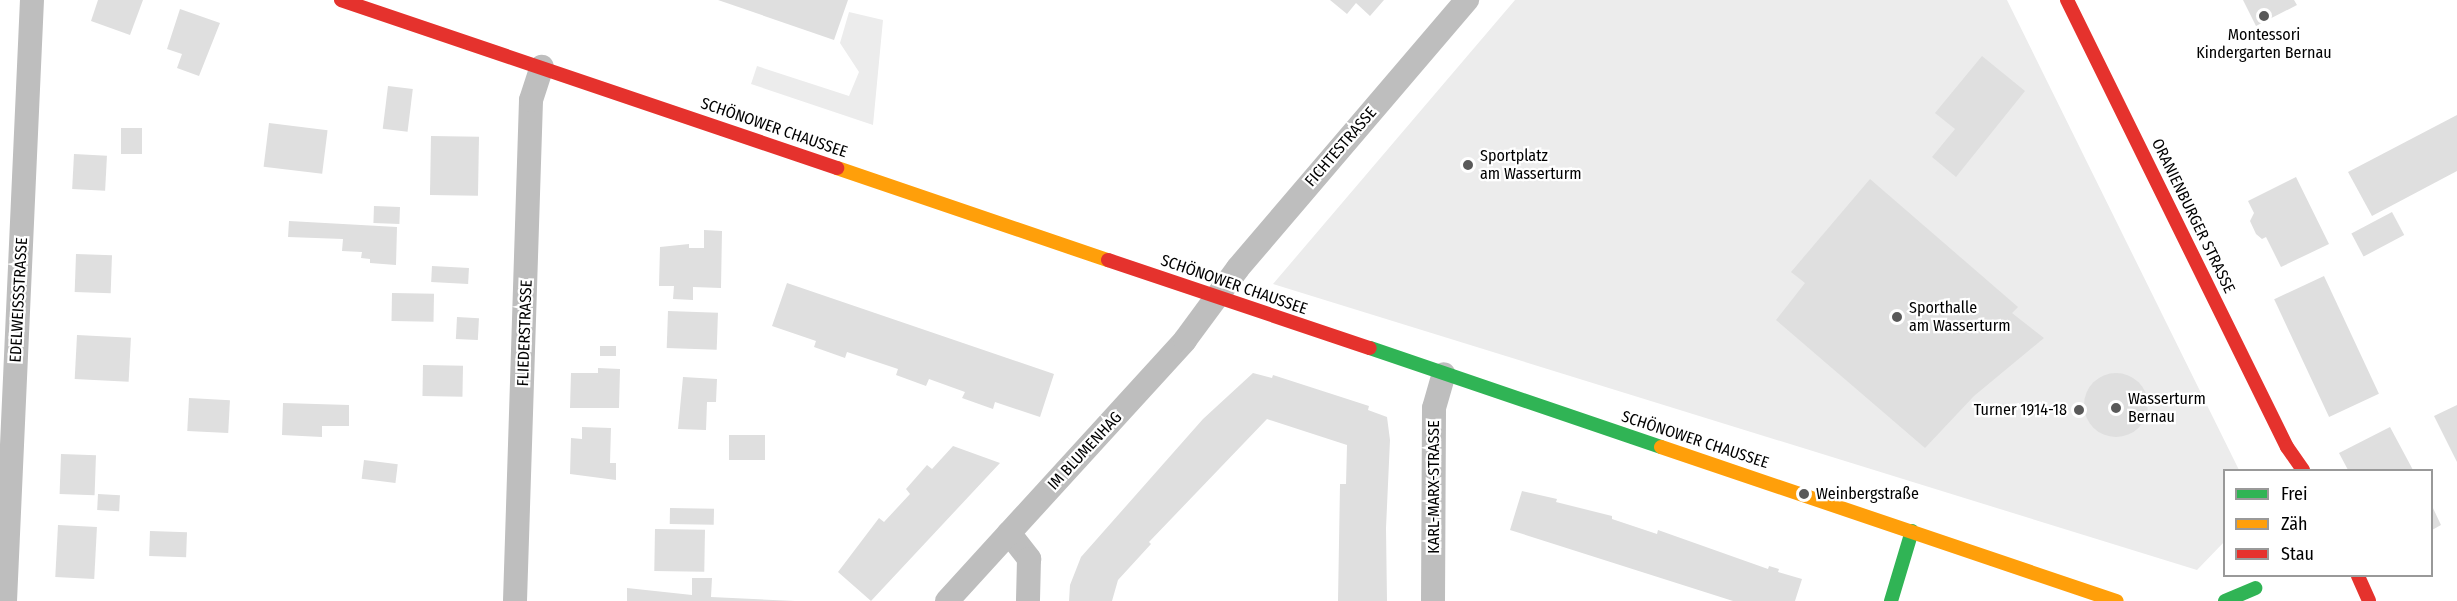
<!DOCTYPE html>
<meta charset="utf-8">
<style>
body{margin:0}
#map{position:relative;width:2457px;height:601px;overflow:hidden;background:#fff;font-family:"Fira Sans Condensed",sans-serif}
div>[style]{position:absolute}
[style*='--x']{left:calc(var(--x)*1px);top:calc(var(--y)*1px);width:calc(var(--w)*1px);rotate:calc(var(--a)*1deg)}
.green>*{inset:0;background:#ececec}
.building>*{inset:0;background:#dfdfdf;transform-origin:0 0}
.round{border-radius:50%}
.street>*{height:24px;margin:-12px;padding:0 12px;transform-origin:12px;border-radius:12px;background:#bebebe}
.fast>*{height:14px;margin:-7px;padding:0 7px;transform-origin:7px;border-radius:7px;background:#30b455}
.slow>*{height:14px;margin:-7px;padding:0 7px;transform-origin:7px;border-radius:7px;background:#ff9f0a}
.jam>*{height:14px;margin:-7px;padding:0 7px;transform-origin:7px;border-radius:7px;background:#e5322d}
.dots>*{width:16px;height:16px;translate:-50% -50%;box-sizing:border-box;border:3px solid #fff;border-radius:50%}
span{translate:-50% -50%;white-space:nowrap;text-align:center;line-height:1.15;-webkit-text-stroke:4.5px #fff;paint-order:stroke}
.poi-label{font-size:16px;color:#000}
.left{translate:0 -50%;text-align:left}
.right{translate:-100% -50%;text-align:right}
.street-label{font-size:16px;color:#000}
.legend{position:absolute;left:2223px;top:469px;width:210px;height:108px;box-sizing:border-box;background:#fff;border:2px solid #999;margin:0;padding:8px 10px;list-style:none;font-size:18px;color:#000}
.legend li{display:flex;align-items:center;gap:12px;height:30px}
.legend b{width:30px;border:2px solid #999}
</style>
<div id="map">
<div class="green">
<div style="clip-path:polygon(1515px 0,2007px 0,2239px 470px,2224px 470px,2224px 542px,2197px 570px,1273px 284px)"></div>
<div style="clip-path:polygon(849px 12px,883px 20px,873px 125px,751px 84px,757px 66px,849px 96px,859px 72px,840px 43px)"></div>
</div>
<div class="building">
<div style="clip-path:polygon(98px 0,143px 0,130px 35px,91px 21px)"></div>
<div style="clip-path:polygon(718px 0,848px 0,834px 40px)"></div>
<div style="clip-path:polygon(1330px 0,1384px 0,1370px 16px,1356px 3px,1347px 14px)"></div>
<div style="clip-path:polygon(2243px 0,2294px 0,2297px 5px,2256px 26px)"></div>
<div style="clip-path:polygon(180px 9px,220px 23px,199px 76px,177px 68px,182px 54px,167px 49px)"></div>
<div style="clip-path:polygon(1982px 56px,2025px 91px,1956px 177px,1932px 157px,1955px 129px,1935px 113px)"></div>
<div style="left:388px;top:86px;width:25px;height:43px;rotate:7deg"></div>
<div style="clip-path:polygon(2457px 115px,2457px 171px,2372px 216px,2348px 172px)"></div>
<div style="left:269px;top:123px;width:59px;height:44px;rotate:7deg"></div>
<div style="left:121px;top:128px;width:21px;height:26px"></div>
<div style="left:431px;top:136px;width:48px;height:59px;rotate:1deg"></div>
<div style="left:74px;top:154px;width:33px;height:35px;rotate:3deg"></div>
<div style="clip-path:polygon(2296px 177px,2329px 244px,2281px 267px,2266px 237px,2262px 239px,2256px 234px,2250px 221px,2254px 213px,2248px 201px)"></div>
<div style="clip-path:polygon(1870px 179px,2018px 307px,2012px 313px,2044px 338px,1974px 396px,1925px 448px,1776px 320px,1805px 283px,1791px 272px)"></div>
<div style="left:374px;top:206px;width:26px;height:17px;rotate:2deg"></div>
<div style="left:2392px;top:212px;width:26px;height:46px;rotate:62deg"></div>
<div style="clip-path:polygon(289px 221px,397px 227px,396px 265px,370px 263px,370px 259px,361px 258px,362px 252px,342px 251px,343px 239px,288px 237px)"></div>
<div style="clip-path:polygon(704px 230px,722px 231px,721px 288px,693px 287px,693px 300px,673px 299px,674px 286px,659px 286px,660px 247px,689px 244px,689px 248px,704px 248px)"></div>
<div style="left:76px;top:254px;width:36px;height:38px;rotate:2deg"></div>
<div style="left:432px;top:266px;width:37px;height:16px;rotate:3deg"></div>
<div style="left:2324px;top:276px;width:130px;height:55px;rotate:65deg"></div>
<div style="clip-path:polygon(787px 283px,1054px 374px,1040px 417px,995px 402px,993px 409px,962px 398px,965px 392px,929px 379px,926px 386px,896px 375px,898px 369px,847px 352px,845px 358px,814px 347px,816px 341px,772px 326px)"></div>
<div style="left:392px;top:293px;width:42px;height:28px;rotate:1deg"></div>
<div style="left:668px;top:311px;width:50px;height:37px;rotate:2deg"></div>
<div style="left:457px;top:317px;width:22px;height:22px;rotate:3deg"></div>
<div style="left:77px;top:335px;width:54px;height:44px;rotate:3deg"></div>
<div style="left:600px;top:346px;width:16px;height:10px"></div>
<div style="left:423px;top:365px;width:40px;height:31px;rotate:1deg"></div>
<div style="clip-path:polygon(598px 368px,620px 369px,619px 408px,570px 408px,571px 373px,598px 373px)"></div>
<div class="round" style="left:2084px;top:373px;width:64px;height:64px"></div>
<div style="clip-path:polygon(1253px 373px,1272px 378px,1273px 375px,1369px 406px,1368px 410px,1387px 417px,1390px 440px,1386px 528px,1387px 601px,1338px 601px,1340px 484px,1346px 484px,1347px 445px,1267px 419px,1149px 542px,1151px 544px,1118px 580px,1112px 601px,1069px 601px,1070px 585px,1081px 557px,1203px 419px)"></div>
<div style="clip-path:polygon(683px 377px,717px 379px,716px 402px,707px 402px,706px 430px,678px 429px)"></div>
<div style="left:189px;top:398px;width:41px;height:33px;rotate:3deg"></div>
<div style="clip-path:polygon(283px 403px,349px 405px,349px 426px,322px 426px,322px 437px,282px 435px)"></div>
<div style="clip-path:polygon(2457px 405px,2457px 462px,2434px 416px)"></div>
<div style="clip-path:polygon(582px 427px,611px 428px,610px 463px,616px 463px,616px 480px,570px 474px,571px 438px,582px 439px)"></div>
<div style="clip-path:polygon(2390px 427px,2413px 470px,2348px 470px,2339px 453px)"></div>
<div style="left:729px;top:435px;width:36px;height:25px"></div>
<div style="clip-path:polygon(953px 446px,1000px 463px,871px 601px,838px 572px,879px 518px,884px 522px,910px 494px,906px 489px,927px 465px,932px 469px)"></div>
<div style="left:61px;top:454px;width:35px;height:40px;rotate:2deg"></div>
<div style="left:364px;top:460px;width:34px;height:19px;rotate:7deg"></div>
<div style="clip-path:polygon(1522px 491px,1557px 499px,1556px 502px,1612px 516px,1612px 519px,1657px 534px,1658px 530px,1768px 569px,1769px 566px,1779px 569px,1778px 572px,1802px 579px,1795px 601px,1733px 601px,1510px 530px)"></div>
<div style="left:98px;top:494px;width:22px;height:16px;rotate:3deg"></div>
<div style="clip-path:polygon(2432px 506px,2441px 525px,2432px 530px)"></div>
<div style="left:670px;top:508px;width:44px;height:16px;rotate:1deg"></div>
<div style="left:58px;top:525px;width:39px;height:52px;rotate:3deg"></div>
<div style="left:655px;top:529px;width:50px;height:42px;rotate:1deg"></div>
<div style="left:150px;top:531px;width:37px;height:25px;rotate:2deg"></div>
<div style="clip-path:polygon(692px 578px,712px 578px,711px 597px,795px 601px,627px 601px,627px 588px,692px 595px)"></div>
</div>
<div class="street">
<div style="--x:1009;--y:533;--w:33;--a:52"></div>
<div style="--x:1029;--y:559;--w:42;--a:91.4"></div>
<div style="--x:5;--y:601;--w:602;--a:-87.43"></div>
<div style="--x:515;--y:601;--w:501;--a:-88.17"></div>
<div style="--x:531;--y:100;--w:35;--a:-72"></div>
<div style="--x:947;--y:601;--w:353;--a:-47.6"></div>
<div style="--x:1185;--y:340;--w:89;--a:-53.6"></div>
<div style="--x:1238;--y:268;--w:353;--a:-49.5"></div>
<div style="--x:1433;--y:601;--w:193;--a:-89.7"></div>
<div style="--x:1434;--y:408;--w:35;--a:-74"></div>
</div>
<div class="fast">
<div style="--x:1370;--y:348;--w:307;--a:18.8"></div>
<div style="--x:1891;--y:601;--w:73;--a:-73.3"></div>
<div style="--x:2225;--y:601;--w:33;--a:-23"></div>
</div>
<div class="slow">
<div style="--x:837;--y:168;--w:286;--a:18.8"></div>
<div style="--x:1661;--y:447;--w:481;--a:18.7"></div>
</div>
<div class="jam">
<div style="--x:341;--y:0;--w:524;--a:18.71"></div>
<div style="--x:2067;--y:0;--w:498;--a:63.8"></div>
<div style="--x:2287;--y:447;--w:28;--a:55"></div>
<div style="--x:1108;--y:260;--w:276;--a:18.6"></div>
<div style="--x:2358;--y:576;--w:27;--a:66"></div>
</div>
<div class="dots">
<div style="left:2264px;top:16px;background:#595959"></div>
<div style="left:1468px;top:165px;background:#595959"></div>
<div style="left:1897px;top:317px;background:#595959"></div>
<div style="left:2116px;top:408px;background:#595959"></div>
<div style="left:2079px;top:410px;background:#595959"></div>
<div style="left:1804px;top:494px;background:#595959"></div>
</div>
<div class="poi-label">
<span style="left:2264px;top:44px">Montessori<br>Kindergarten Bernau</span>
<span class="left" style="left:1480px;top:165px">Sportplatz<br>am Wasserturm</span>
<span class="left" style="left:1909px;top:317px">Sporthalle<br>am Wasserturm</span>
<span class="left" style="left:2128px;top:408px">Wasserturm<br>Bernau</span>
<span class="right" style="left:2067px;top:410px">Turner 1914-18</span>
<span class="left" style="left:1816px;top:494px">Weinbergstraße</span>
</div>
<div class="street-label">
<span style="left:774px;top:128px;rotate:19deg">SCHÖNOWER CHAUSSEE</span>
<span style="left:1341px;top:147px;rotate:-49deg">FICHTESTRASSE</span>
<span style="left:2193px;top:216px;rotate:64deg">ORANIENBURGER STRASSE</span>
<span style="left:1234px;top:285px;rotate:19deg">SCHÖNOWER CHAUSSEE</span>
<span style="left:19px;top:300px;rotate:-87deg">EDELWEISSSTRASSE</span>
<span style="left:525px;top:333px;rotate:-88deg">FLIEDERSTRASSE</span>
<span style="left:1695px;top:440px;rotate:18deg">SCHÖNOWER CHAUSSEE</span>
<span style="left:1085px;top:451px;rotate:-47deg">IM BLUMENHAG</span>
<span style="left:1434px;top:487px;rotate:-90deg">KARL-MARX-STRASSE</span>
</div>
<ul class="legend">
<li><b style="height:8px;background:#30b455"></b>Frei</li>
<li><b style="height:8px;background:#ff9f0a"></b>Zäh</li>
<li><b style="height:8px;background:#e5322d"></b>Stau</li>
</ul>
</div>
